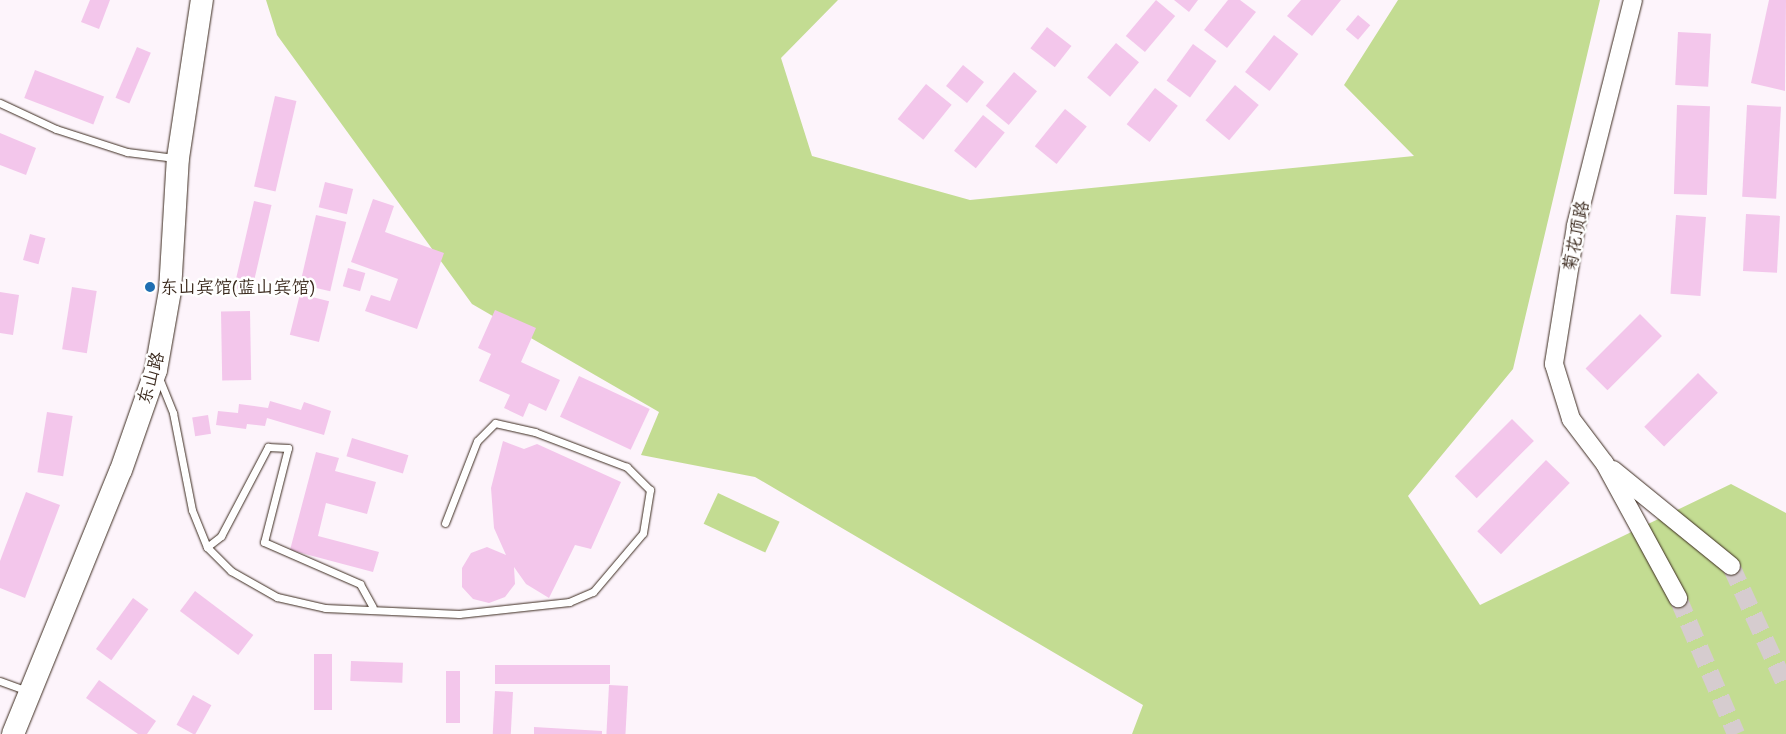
<!DOCTYPE html>
<meta charset="utf-8">
<style>
body{margin:0}
#map{position:relative;width:1786px;height:734px;overflow:hidden;background:#fdf4fb;font-family:Delius,"LXGW WenKai TC",sans-serif}
div>[style]{position:absolute}
[style*='--x']{left:calc(var(--x)*1px);top:calc(var(--y)*1px);width:calc(var(--w)*1px);rotate:calc(var(--a)*1deg)}
.green>*{inset:0;background:#c3dc92;transform-origin:0 0}
.building>*{inset:0;background:#f3c6eb;transform-origin:0 0}
.tertiary-tunnel>*{height:18px;margin-top:-9px;transform-origin:0;background:repeating-linear-gradient(90deg,#d6cccf 0 18px,transparent 0 27px)}
.roads{filter:drop-shadow(0 0 1px #3b2a1e) drop-shadow(0 0 1px #3b2a1e)}
.service>*{height:7px;margin:-3.5px;padding:0 3.5px;transform-origin:3.5px;border-radius:3.5px;background:#fff}
.tertiary>*{height:18px;margin:-9px;padding:0 9px;transform-origin:9px;border-radius:9px;background:#fff}
.primary>*{height:22px;margin:-11px;padding:0 11px;transform-origin:11px;border-radius:11px;background:#fff}
.dots>*{width:14px;height:14px;translate:-50% -50%;box-sizing:border-box;border:2px solid #fff;border-radius:50%}
span{translate:-50% -50%;white-space:nowrap;text-align:center;line-height:1.15;-webkit-text-stroke:5px #fff;paint-order:stroke}
.street-label{font-size:18px;color:#3b2a1e}
.poi-label{font-size:18px;color:#3b2a1e}
.left{translate:0 -50%;text-align:left}
</style>
<div id="map">
<div class="green">
<div style="clip-path:polygon(266px 0,838px 0,781px 58px,812px 156px,970px 200px,1414px 156px,1344px 85px,1398px 0,1600px 0,1513px 369px,1408px 496px,1480px 605px,1731px 484px,1786px 513px,1786px 734px,1132px 734px,1143px 705px,755px 477px,641px 455px,659px 412px,472px 304px,277px 35px)"></div>
<div style="left:718px;top:493px;width:68px;height:34px;rotate:25deg"></div>
</div>
<div class="building">
<div style="clip-path:polygon(90px 0,110px 0,99px 29px,81px 22px)"></div>
<div style="left:1156px;top:0;width:25px;height:47px;rotate:40deg"></div>
<div style="clip-path:polygon(1174px 0,1198px 0,1189px 12px)"></div>
<div style="clip-path:polygon(1228px 0,1240px 0,1256px 12px,1227px 48px,1204px 30px)"></div>
<div style="clip-path:polygon(1301px 0,1341px 0,1312px 36px,1287px 16px)"></div>
<div style="clip-path:polygon(1769px 0,1786px 0,1785px 91px,1751px 83px)"></div>
<div style="left:1358px;top:15px;width:16px;height:19px;rotate:40deg"></div>
<div style="left:1047px;top:27px;width:31px;height:27px;rotate:38deg"></div>
<div style="left:1678px;top:32px;width:33px;height:53px;rotate:3deg"></div>
<div style="left:1274px;top:35px;width:31px;height:47px;rotate:38deg"></div>
<div style="left:1116px;top:43px;width:30px;height:45px;rotate:40deg"></div>
<div style="left:1193px;top:44px;width:29px;height:45px;rotate:36deg"></div>
<div style="left:137px;top:47px;width:15px;height:55px;rotate:23deg"></div>
<div style="left:963px;top:65px;width:27px;height:27px;rotate:39deg"></div>
<div style="left:35px;top:70px;width:74px;height:30px;rotate:21deg"></div>
<div style="left:1014px;top:72px;width:30px;height:44px;rotate:40deg"></div>
<div style="left:926px;top:84px;width:33px;height:45px;rotate:39deg"></div>
<div style="left:1235px;top:85px;width:31px;height:46px;rotate:40deg"></div>
<div style="left:1155px;top:88px;width:29px;height:46px;rotate:38deg"></div>
<div style="left:275px;top:96px;width:22px;height:93px;rotate:13deg"></div>
<div style="left:1677px;top:105px;width:33px;height:89px;rotate:2deg"></div>
<div style="left:1747px;top:105px;width:34px;height:92px;rotate:3deg"></div>
<div style="left:1065px;top:109px;width:28px;height:48px;rotate:39deg"></div>
<div style="left:983px;top:115px;width:28px;height:46px;rotate:39deg"></div>
<div style="clip-path:polygon(0 133px,36px 148px,26px 175px,0 165px)"></div>
<div style="left:325px;top:182px;width:29px;height:26px;rotate:14deg"></div>
<div style="clip-path:polygon(373px 199px,394px 206px,385px 232px,444px 253px,417px 329px,365px 311px,371px 295px,390px 301px,398px 279px,351px 262px)"></div>
<div style="left:254px;top:201px;width:18px;height:89px;rotate:13deg"></div>
<div style="left:1746px;top:214px;width:34px;height:57px;rotate:3deg"></div>
<div style="left:316px;top:215px;width:31px;height:71px;rotate:13deg"></div>
<div style="left:1676px;top:215px;width:30px;height:79px;rotate:4deg"></div>
<div style="left:30px;top:234px;width:16px;height:27px;rotate:15deg"></div>
<div style="left:348px;top:268px;width:18px;height:19px;rotate:16deg"></div>
<div style="left:72px;top:287px;width:25px;height:63px;rotate:9deg"></div>
<div style="clip-path:polygon(0 292px,19px 295px,13px 335px,0 333px)"></div>
<div style="left:300px;top:294px;width:30px;height:42px;rotate:14deg"></div>
<div style="clip-path:polygon(495px 310px,536px 328px,521px 362px,560px 380px,546px 411px,529px 403px,523px 417px,504px 408px,510px 395px,479px 381px,491px 354px,478px 348px)"></div>
<div style="left:250px;top:311px;width:69px;height:29px;rotate:89deg"></div>
<div style="left:1640px;top:314px;width:31px;height:77px;rotate:45deg"></div>
<div style="left:1698px;top:373px;width:28px;height:76px;rotate:45deg"></div>
<div style="left:579px;top:376px;width:78px;height:45px;rotate:25deg"></div>
<div style="clip-path:polygon(270px 401px,301px 410px,304px 402px,331px 411px,324px 435px,267px 418px,265px 426px,247px 424px,246px 429px,216px 425px,218px 411px,238px 413px,239px 404px,268px 408px)"></div>
<div style="left:47px;top:412px;width:26px;height:61px;rotate:9deg"></div>
<div style="left:208px;top:415px;width:19px;height:16px;rotate:81deg"></div>
<div style="left:1512px;top:419px;width:31px;height:81px;rotate:45deg"></div>
<div style="left:352px;top:438px;width:59px;height:19px;rotate:17deg"></div>
<div style="clip-path:polygon(503px 441px,524px 449px,537px 444px,621px 482px,591px 549px,575px 545px,549px 598px,526px 584px,514px 567px,515px 584px,505px 597px,489px 603px,473px 599px,462px 587px,462px 568px,471px 553px,487px 547px,506px 555px,494px 528px,491px 488px)"></div>
<div style="clip-path:polygon(316px 452px,339px 458px,335px 471px,376px 482px,367px 514px,326px 503px,318px 536px,379px 552px,373px 572px,290px 550px)"></div>
<div style="left:1546px;top:460px;width:33px;height:99px;rotate:44deg"></div>
<div style="clip-path:polygon(26px 492px,60px 505px,25px 598px,0 588px,0 561px)"></div>
<div style="left:195px;top:591px;width:73px;height:25px;rotate:37deg"></div>
<div style="left:133px;top:598px;width:19px;height:63px;rotate:36deg"></div>
<div style="left:314px;top:654px;width:18px;height:56px"></div>
<div style="left:351px;top:661px;width:52px;height:20px;rotate:2deg"></div>
<div style="left:610px;top:665px;width:19px;height:115px;rotate:90deg"></div>
<div style="left:446px;top:671px;width:14px;height:52px"></div>
<div style="clip-path:polygon(99px 680px,156px 721px,147px 734px,138px 734px,86px 698px)"></div>
<div style="left:609px;top:685px;width:19px;height:49px;rotate:3deg"></div>
<div style="left:495px;top:691px;width:18px;height:43px;rotate:3deg"></div>
<div style="left:193px;top:695px;width:21px;height:34px;rotate:29deg"></div>
<div style="clip-path:polygon(534px 727px,602px 731px,602px 734px,534px 734px)"></div>
</div>
<div class="tertiary-tunnel">
<div style="--x:1731;--y:566;--w:132;--a:65.4"></div>
<div style="--x:1678;--y:598;--w:148;--a:66.9"></div>
</div>
<div class="roads">
<div class="service">
<div style="--x:0;--y:103;--w:62;--a:24.9"></div>
<div style="--x:56;--y:129;--w:75;--a:17.9"></div>
<div style="--x:127;--y:152;--w:48;--a:7.1"></div>
<div style="--x:159;--y:378;--w:38;--a:68"></div>
<div style="--x:173;--y:413;--w:99;--a:78.9"></div>
<div style="--x:192;--y:510;--w:40;--a:68"></div>
<div style="--x:207;--y:547;--w:34;--a:45"></div>
<div style="--x:231;--y:571;--w:53;--a:29.5"></div>
<div style="--x:277;--y:597;--w:49;--a:12.9"></div>
<div style="--x:325;--y:608;--w:134;--a:2.6"></div>
<div style="--x:459;--y:614;--w:111;--a:-6.2"></div>
<div style="--x:569;--y:602;--w:26;--a:-23"></div>
<div style="--x:593;--y:592;--w:77;--a:-49.7"></div>
<div style="--x:643;--y:533;--w:44;--a:-80.8"></div>
<div style="--x:650;--y:490;--w:33;--a:-135"></div>
<div style="--x:627;--y:467;--w:98;--a:-159.2"></div>
<div style="--x:535;--y:432;--w:41;--a:-167.3"></div>
<div style="--x:495;--y:423;--w:25;--a:135"></div>
<div style="--x:477;--y:441;--w:88;--a:111.3"></div>
<div style="--x:207;--y:547;--w:18;--a:-38"></div>
<div style="--x:221;--y:536;--w:101;--a:-62.2"></div>
<div style="--x:268;--y:447;--w:20;--a:3"></div>
<div style="--x:288;--y:448;--w:97;--a:104.3"></div>
<div style="--x:264;--y:542;--w:105;--a:23.6"></div>
<div style="--x:360;--y:584;--w:26;--a:61"></div>
<div style="--x:0;--y:681;--w:30;--a:20"></div>
</div>
<div class="tertiary">
<div style="--x:1633;--y:0;--w:233;--a:104.2"></div>
<div style="--x:1576;--y:226;--w:140;--a:99.1"></div>
<div style="--x:1554;--y:364;--w:58;--a:72.8"></div>
<div style="--x:1571;--y:419;--w:56;--a:52.9"></div>
<div style="--x:1605;--y:464;--w:153;--a:61.4"></div>
<div style="--x:1613;--y:470;--w:152;--a:39.1"></div>
</div>
<div class="primary">
<div style="--x:13;--y:734;--w:285;--a:-67.8"></div>
<div style="--x:121;--y:470;--w:106;--a:-70.7"></div>
<div style="--x:156;--y:370;--w:80;--a:-80"></div>
<div style="--x:170;--y:291;--w:133;--a:-86.6"></div>
<div style="--x:178;--y:158;--w:160;--a:-81.4"></div>
</div>
</div>
<div class="dots">
<div style="left:150px;top:287px;background:#1f6fb2"></div>
</div>
<div class="street-label">
<span style="left:1576px;top:236px;rotate:-79deg">菊花顶路</span>
<span style="left:151px;top:378px;rotate:-74deg">东山路</span>
</div>
<div class="poi-label">
<span class="left" style="left:160px;top:287px">东山宾馆(蓝山宾馆)</span>
</div>
</div>
